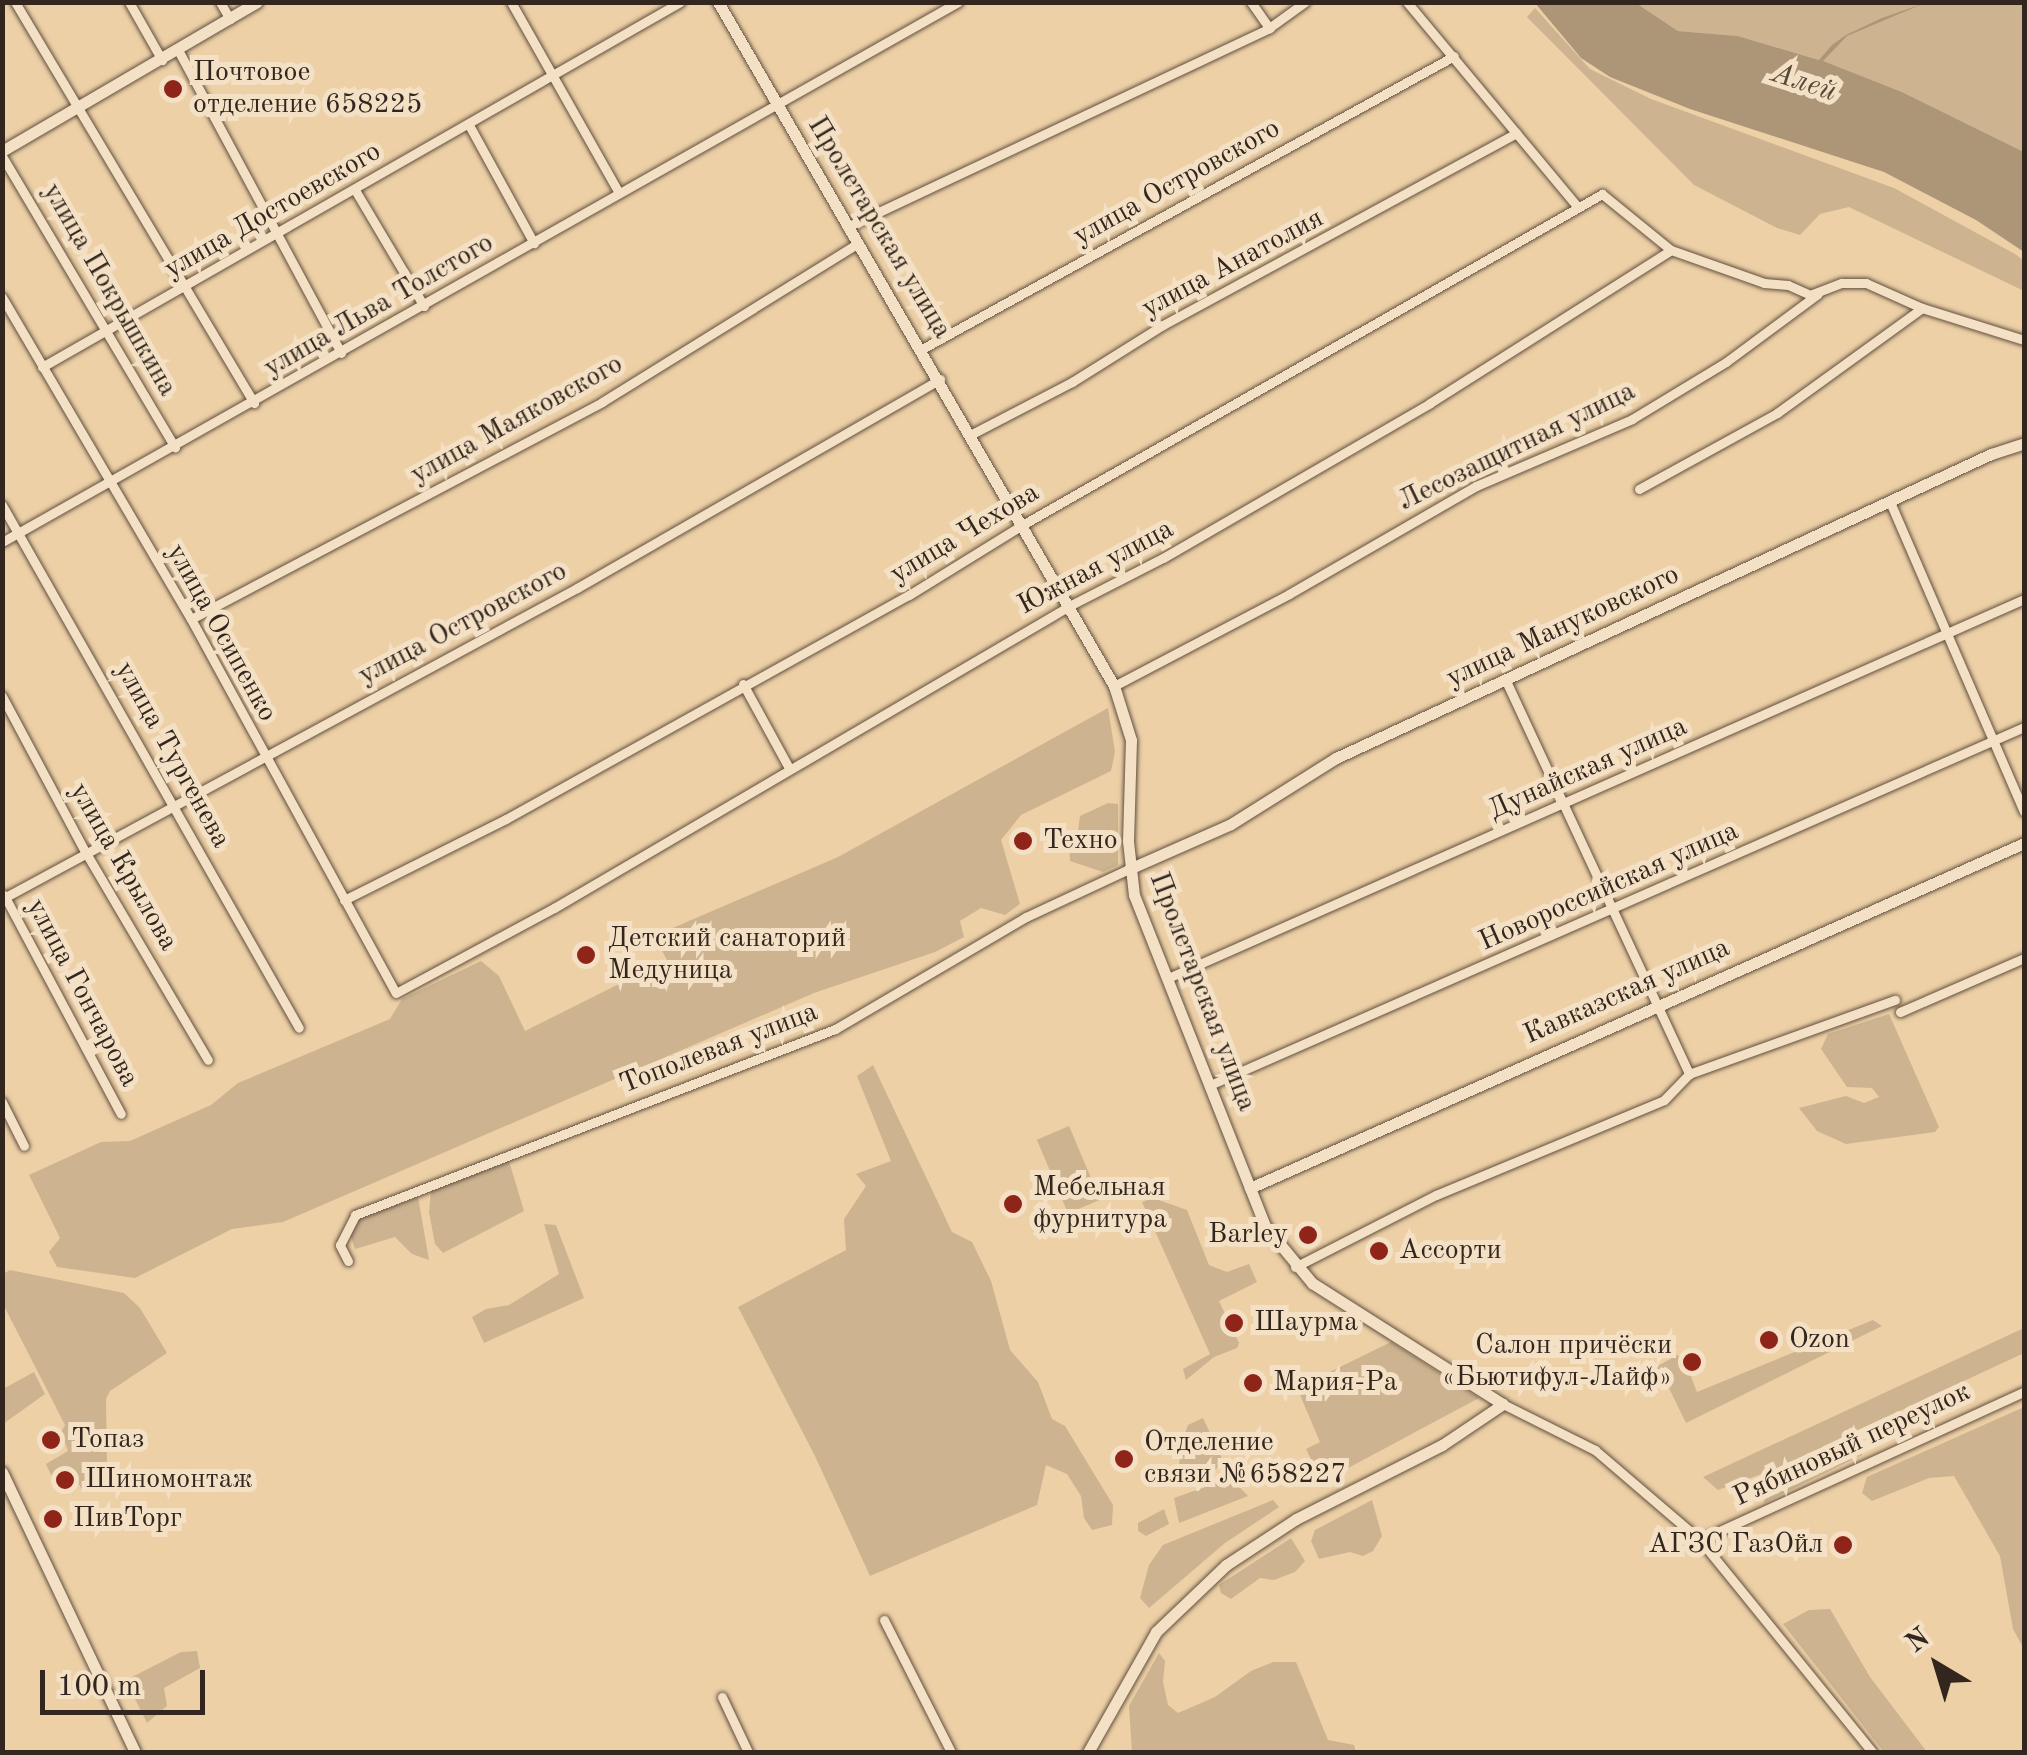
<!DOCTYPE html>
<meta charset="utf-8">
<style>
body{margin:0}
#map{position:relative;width:2027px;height:1755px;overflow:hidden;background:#edd0a6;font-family:"Old Standard TT",serif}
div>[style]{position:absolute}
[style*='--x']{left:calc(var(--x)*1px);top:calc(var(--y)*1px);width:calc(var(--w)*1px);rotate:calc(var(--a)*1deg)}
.green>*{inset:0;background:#cdb38f;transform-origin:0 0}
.water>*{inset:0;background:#ad9678}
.roads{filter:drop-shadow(0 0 2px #615040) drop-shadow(0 0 2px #615040)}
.minor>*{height:9px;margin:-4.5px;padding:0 4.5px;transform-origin:4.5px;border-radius:4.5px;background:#f3e0c5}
.tertiary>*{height:11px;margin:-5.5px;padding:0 5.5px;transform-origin:5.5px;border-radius:5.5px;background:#f3e0c5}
.dots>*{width:28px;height:28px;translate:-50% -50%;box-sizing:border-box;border:5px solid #f3e0c5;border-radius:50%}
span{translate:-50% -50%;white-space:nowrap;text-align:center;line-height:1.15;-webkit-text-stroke:10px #f3e0c5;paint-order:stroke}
.poi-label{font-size:28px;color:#32261e}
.left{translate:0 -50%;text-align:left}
.right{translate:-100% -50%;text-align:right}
.street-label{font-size:28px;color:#32261e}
.water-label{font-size:30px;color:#574839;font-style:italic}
.frame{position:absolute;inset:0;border:5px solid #32261e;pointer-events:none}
.north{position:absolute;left:1887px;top:1615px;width:100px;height:100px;-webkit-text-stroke:8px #f3e0c5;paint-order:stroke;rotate:322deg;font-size:28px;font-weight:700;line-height:40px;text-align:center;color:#32261e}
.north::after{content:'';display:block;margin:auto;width:35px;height:45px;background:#32261e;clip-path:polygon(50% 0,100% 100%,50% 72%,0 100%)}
.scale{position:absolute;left:40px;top:1670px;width:165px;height:45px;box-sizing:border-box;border:5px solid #32261e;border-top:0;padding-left:12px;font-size:30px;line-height:35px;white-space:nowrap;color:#32261e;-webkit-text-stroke:8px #f3e0c5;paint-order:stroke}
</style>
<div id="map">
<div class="green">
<div style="clip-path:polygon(1636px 3px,2024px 3px,2024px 152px,1902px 92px,1819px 60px,1738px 36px,1678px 31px)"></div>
<div style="clip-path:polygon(1535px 8px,1590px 69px,1651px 99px,1894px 188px,2015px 254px,2024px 261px,2024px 291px,1849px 207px,1820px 214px,1800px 235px,1777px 228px,1694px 185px,1527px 17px)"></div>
<div style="clip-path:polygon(1108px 708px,1115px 752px,1111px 771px,1021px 815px,1001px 840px,1020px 904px,1005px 915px,981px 908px,960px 921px,964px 937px,935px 952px,814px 993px,283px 1222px,232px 1229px,135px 1278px,57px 1267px,49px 1252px,60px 1238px,29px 1175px,101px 1142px,130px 1141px,211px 1105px,238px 1083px,390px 1019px,402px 999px,481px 961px,499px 976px,525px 1031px,667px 960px,654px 936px,838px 857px)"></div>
<div style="clip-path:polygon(1108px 803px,1118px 804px,1118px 865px,1103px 872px,1070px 861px,1069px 843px,1077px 840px,1080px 816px)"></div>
<div style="clip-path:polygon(1889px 1014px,1939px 1127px,1935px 1132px,1846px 1144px,1817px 1131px,1799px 1108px,1846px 1096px,1864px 1103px,1879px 1097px,1872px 1088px,1847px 1087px,1821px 1049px,1828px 1034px)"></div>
<div style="clip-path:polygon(873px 1065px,952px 1232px,972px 1242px,991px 1281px,1010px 1350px,1038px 1382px,1052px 1419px,1065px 1426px,1113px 1505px,1112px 1525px,1092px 1530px,1084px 1518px,1081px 1496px,1067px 1474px,1046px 1465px,1037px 1505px,870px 1576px,815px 1456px,738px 1307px,846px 1250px,844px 1219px,866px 1186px,856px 1174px,891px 1161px,857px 1076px)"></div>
<div style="left:1069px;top:1126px;width:80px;height:35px;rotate:67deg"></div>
<div style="clip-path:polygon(509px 1161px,524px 1211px,443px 1253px,435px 1244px,429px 1212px,431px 1191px)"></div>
<div style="clip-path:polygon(418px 1197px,429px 1260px,412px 1254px,395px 1237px,355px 1249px,349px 1231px,361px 1218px)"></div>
<div style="clip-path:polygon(1153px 1198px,1187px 1210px,1209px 1265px,1227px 1272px,1249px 1264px,1257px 1282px,1219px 1301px,1239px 1343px,1237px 1348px,1214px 1357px,1186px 1380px,1183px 1369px,1210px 1354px,1142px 1202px)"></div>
<div style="clip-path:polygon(544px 1224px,556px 1225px,584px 1298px,484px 1343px,472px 1317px,486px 1309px,509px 1305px,559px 1274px)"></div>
<div style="clip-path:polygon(10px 1270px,124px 1293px,140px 1308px,167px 1353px,110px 1391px,106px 1399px,107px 1469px,102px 1480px,82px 1490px,70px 1467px,52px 1477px,46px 1464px,68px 1451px,61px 1432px,65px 1425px,3px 1304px,3px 1274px)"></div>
<div style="clip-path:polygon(1873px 1320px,1882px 1326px,1686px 1423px,1666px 1382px,1655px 1384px,1642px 1375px,1677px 1355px,1684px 1359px,1697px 1392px)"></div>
<div style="clip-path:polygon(2024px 1328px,2024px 1353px,1859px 1430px,1862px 1455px,1764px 1503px,1766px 1492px,1786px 1480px,1789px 1464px,1718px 1490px,1703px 1477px)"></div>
<div style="clip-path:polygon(1391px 1342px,1479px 1398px,1322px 1482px,1306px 1449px,1320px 1442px,1297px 1388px)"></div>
<div style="clip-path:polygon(34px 1372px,45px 1394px,3px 1424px,3px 1389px)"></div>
<div style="clip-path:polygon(2024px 1407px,2024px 1649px,2013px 1629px,2000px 1556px,1954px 1476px,1929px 1478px,1872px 1501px,1862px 1493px,1867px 1477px)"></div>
<div style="clip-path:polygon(1203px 1418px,1225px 1465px,1189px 1481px,1178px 1469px,1185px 1433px,1188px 1425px)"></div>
<div style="clip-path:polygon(1231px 1478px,1248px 1496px,1179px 1523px,1174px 1498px)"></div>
<div style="clip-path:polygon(1273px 1500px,1279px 1507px,1225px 1543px,1149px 1608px,1140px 1598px,1149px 1565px,1163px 1545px)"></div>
<div style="clip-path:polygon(1372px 1500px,1382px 1536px,1373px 1551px,1363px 1556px,1350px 1552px,1319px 1559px,1311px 1541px,1315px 1530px)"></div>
<div style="clip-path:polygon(1164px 1509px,1169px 1524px,1146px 1536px,1138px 1531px,1138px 1523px)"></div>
<div style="clip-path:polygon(1291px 1538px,1305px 1561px,1295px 1572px,1274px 1580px,1260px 1578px,1231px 1599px,1221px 1593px,1219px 1585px)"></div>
<div style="clip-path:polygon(1830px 1609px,1870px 1677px,1927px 1752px,1884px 1752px,1783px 1624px,1809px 1610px)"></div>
<div style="clip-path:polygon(197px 1651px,200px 1668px,164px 1688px,167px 1706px,147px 1723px,128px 1685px,132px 1677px,181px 1652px)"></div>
<div style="clip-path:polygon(1159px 1653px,1165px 1661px,1163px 1682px,1168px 1705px,1178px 1713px,1215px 1697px,1251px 1671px,1273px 1662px,1296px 1662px,1328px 1740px,1354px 1745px,1356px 1752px,1132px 1752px,1129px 1706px)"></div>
</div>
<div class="water">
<div style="clip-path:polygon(1535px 3px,1636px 3px,1678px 31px,1738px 36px,1819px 60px,1832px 45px,1846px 35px,1882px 18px,1925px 3px,1847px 36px,1823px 61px,1902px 92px,2024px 152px,2024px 252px,1976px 220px,1884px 172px,1690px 109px,1610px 77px,1581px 58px)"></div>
</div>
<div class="roads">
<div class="minor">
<div style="--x:15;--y:2;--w:467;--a:59.2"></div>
<div style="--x:129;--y:2;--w:67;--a:60.4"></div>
<div style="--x:220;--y:2;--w:20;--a:60"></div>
<div style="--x:511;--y:2;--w:219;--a:60.5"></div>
<div style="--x:1251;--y:2;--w:32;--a:55"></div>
<div style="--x:1407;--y:2;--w:264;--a:50.2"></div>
<div style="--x:178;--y:50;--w:344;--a:61.7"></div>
<div style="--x:469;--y:125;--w:135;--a:61.2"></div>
<div style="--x:2;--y:156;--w:339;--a:59.3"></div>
<div style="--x:355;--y:190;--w:135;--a:59.3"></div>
<div style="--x:847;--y:227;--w:467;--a:-25.2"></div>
<div style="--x:1269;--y:28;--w:44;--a:-35.8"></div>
<div style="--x:2;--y:297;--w:373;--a:59.6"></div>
<div style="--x:191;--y:619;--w:426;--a:61.3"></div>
<div style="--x:396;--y:993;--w:179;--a:-28.3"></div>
<div style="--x:554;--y:908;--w:599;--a:-30.37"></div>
<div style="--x:1071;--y:605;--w:103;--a:-27.1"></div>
<div style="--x:1163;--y:558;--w:309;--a:-30.1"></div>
<div style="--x:1430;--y:403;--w:285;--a:-32.4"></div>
<div style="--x:922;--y:349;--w:607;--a:-28.84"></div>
<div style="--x:42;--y:367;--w:735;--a:-29.77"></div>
<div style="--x:972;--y:434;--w:113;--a:-27.5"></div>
<div style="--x:1072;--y:382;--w:107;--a:-32.1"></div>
<div style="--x:1163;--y:325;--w:402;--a:-28.5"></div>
<div style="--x:1639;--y:489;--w:158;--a:-28.8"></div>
<div style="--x:1777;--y:413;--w:179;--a:-35.9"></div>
<div style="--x:1890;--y:502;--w:337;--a:66.6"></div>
<div style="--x:2;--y:505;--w:601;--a:60.41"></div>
<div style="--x:2;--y:542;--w:1098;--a:-29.46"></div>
<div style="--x:191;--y:619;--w:465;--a:-27.8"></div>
<div style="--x:602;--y:402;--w:300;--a:-31.8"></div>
<div style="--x:1506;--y:681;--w:434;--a:65"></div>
<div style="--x:743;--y:684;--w:96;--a:61.3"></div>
<div style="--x:1114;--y:686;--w:198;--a:-27.7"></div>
<div style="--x:1289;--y:594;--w:216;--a:-30"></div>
<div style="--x:1476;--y:486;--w:170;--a:-23.2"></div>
<div style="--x:1632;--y:419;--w:110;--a:-31.2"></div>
<div style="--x:1726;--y:362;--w:114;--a:-36.5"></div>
<div style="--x:2;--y:696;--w:178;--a:61.9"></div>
<div style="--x:86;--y:853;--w:240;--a:59.5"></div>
<div style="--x:4;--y:895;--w:248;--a:61.9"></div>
<div style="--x:2;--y:899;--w:654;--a:-28.41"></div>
<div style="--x:577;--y:588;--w:419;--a:-29.9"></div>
<div style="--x:344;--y:900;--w:181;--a:-26.6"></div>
<div style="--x:506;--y:819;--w:461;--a:-29.1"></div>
<div style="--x:909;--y:595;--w:135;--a:-31.7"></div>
<div style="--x:1024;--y:524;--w:666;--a:-29.72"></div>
<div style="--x:1602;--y:194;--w:89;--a:39.1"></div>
<div style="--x:1671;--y:250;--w:99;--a:19.5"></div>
<div style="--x:1764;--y:283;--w:24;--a:5"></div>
<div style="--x:1788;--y:285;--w:24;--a:24"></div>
<div style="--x:1810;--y:295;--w:34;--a:-21"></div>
<div style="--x:1842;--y:283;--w:24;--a:0"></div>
<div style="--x:1866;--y:283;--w:61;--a:24.1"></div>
<div style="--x:1922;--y:308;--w:107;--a:17.4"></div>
<div style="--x:1168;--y:978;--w:936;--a:-23.88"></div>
<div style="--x:1900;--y:1012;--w:135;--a:-23.5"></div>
<div style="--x:1210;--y:1085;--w:889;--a:-23.74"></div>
<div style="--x:2;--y:1102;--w:49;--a:63.4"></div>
<div style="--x:348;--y:1261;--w:18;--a:-117"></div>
<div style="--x:340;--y:1245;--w:34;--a:-63"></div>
<div style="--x:355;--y:1215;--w:515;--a:-21.18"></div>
<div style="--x:835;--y:1029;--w:221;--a:-30.4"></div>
<div style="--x:1026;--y:917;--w:114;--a:-25"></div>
<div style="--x:1295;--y:1267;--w:158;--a:-27.1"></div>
<div style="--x:1436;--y:1195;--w:247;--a:-22.6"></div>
<div style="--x:1664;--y:1100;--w:36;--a:-46"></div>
<div style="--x:1689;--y:1074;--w:219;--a:-19.8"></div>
<div style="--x:1503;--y:1404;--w:103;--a:26.6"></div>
<div style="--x:1595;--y:1450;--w:138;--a:40.6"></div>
<div style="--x:1700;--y:1540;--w:273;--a:50.9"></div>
<div style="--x:1700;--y:1540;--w:356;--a:-24.6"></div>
<div style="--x:884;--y:1620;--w:148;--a:63.1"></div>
<div style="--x:722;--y:1697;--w:61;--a:64.7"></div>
</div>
<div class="tertiary">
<div style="--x:718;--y:2;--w:790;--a:59.93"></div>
<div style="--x:1114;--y:686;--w:57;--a:72.5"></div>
<div style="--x:1131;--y:740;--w:101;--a:91.7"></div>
<div style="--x:1128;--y:841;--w:54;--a:83.7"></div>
<div style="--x:1134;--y:895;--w:356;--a:68.4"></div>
<div style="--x:1265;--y:1226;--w:74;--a:50.5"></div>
<div style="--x:1312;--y:1283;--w:226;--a:32.4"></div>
<div style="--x:1503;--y:1404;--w:73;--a:146.1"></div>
<div style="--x:1442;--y:1445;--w:164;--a:153.1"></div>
<div style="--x:1296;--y:1519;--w:84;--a:146.7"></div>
<div style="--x:1226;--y:1565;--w:97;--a:136.3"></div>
<div style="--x:1156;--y:1632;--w:138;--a:119.5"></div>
<div style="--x:2;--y:151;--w:295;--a:-30.3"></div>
<div style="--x:1129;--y:869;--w:111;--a:-23.8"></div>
<div style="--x:1231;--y:824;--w:124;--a:-32.2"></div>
<div style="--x:1336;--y:758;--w:722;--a:-24.9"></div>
<div style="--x:1991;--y:454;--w:35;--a:-18"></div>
<div style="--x:1250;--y:1188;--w:847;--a:-24.02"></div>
<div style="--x:2;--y:1472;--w:310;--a:64.6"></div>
</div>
</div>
<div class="dots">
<div style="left:173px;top:89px;background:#8f2418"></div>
<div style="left:1023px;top:841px;background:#8f2418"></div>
<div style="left:586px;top:955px;background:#8f2418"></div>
<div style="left:1013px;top:1204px;background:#8f2418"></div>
<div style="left:1308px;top:1235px;background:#8f2418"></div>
<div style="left:1379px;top:1251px;background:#8f2418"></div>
<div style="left:1234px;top:1323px;background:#8f2418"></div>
<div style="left:1769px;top:1340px;background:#8f2418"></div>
<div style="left:1692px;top:1362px;background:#8f2418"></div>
<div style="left:1253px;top:1383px;background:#8f2418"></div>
<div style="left:51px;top:1440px;background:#8f2418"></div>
<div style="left:1124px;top:1459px;background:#8f2418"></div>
<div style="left:65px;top:1480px;background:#8f2418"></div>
<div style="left:53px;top:1519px;background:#8f2418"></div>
<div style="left:1843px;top:1545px;background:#8f2418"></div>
</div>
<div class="poi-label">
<span class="left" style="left:193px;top:89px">Почтовое<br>отделение 658225</span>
<span class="left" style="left:1043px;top:841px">Техно</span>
<span class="left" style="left:608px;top:955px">Детский санаторий<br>Медуница</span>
<span class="left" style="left:1033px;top:1204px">Мебельная<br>фурнитура</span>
<span class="right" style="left:1288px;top:1235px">Barley</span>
<span class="left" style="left:1399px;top:1251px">Ассорти</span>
<span class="left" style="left:1254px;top:1323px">Шаурма</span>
<span class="left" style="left:1789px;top:1340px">Ozon</span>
<span class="right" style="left:1672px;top:1362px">Салон причёски<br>«Бьютифул-Лайф»</span>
<span class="left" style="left:1273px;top:1383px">Мария-Ра</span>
<span class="left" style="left:71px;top:1440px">Топаз</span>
<span class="left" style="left:1144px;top:1459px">Отделение<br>связи №658227</span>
<span class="left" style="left:85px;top:1480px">Шиномонтаж</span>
<span class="left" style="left:73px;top:1519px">ПивТорг</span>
<span class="right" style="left:1823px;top:1545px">АГЗС ГазОйл</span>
</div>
<div class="street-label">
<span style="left:1177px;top:183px;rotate:-29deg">улица Островского</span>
<span style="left:273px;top:211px;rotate:-30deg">улица Достоевского</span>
<span style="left:879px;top:228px;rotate:59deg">Пролетарская улица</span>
<span style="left:1233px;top:264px;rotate:-28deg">улица Анатолия</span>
<span style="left:109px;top:290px;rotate:60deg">улица Покрышкина</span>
<span style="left:379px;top:306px;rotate:-30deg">улица Льва Толстого</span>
<span style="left:517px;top:420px;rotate:-29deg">улица Маяковского</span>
<span style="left:1517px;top:447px;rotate:-26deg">Лесозащитная улица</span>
<span style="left:965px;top:534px;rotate:-31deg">улица Чехова</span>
<span style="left:1096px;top:568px;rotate:-28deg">Южная улица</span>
<span style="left:463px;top:624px;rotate:-28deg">улица Островского</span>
<span style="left:1563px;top:627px;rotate:-25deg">улица Мануковского</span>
<span style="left:221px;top:633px;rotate:61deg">улица Осипенко</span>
<span style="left:172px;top:755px;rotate:61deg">улица Тургенева</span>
<span style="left:1588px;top:769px;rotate:-24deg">Дунайская улица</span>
<span style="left:123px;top:867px;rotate:60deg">улица Крылова</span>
<span style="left:1609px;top:887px;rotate:-24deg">Новороссийская улица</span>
<span style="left:1202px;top:992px;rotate:69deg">Пролетарская улица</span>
<span style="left:1627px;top:992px;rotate:-24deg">Кавказская улица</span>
<span style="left:82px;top:993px;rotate:62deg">улица Гончарова</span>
<span style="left:719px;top:1049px;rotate:-21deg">Тополевая улица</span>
<span style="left:1852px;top:1445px;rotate:-25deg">Рябиновый переулок</span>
</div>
<div class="water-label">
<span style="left:1804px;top:83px;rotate:18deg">Алей</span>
</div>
<div class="frame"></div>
<div class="north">N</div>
<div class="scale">100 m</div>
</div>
